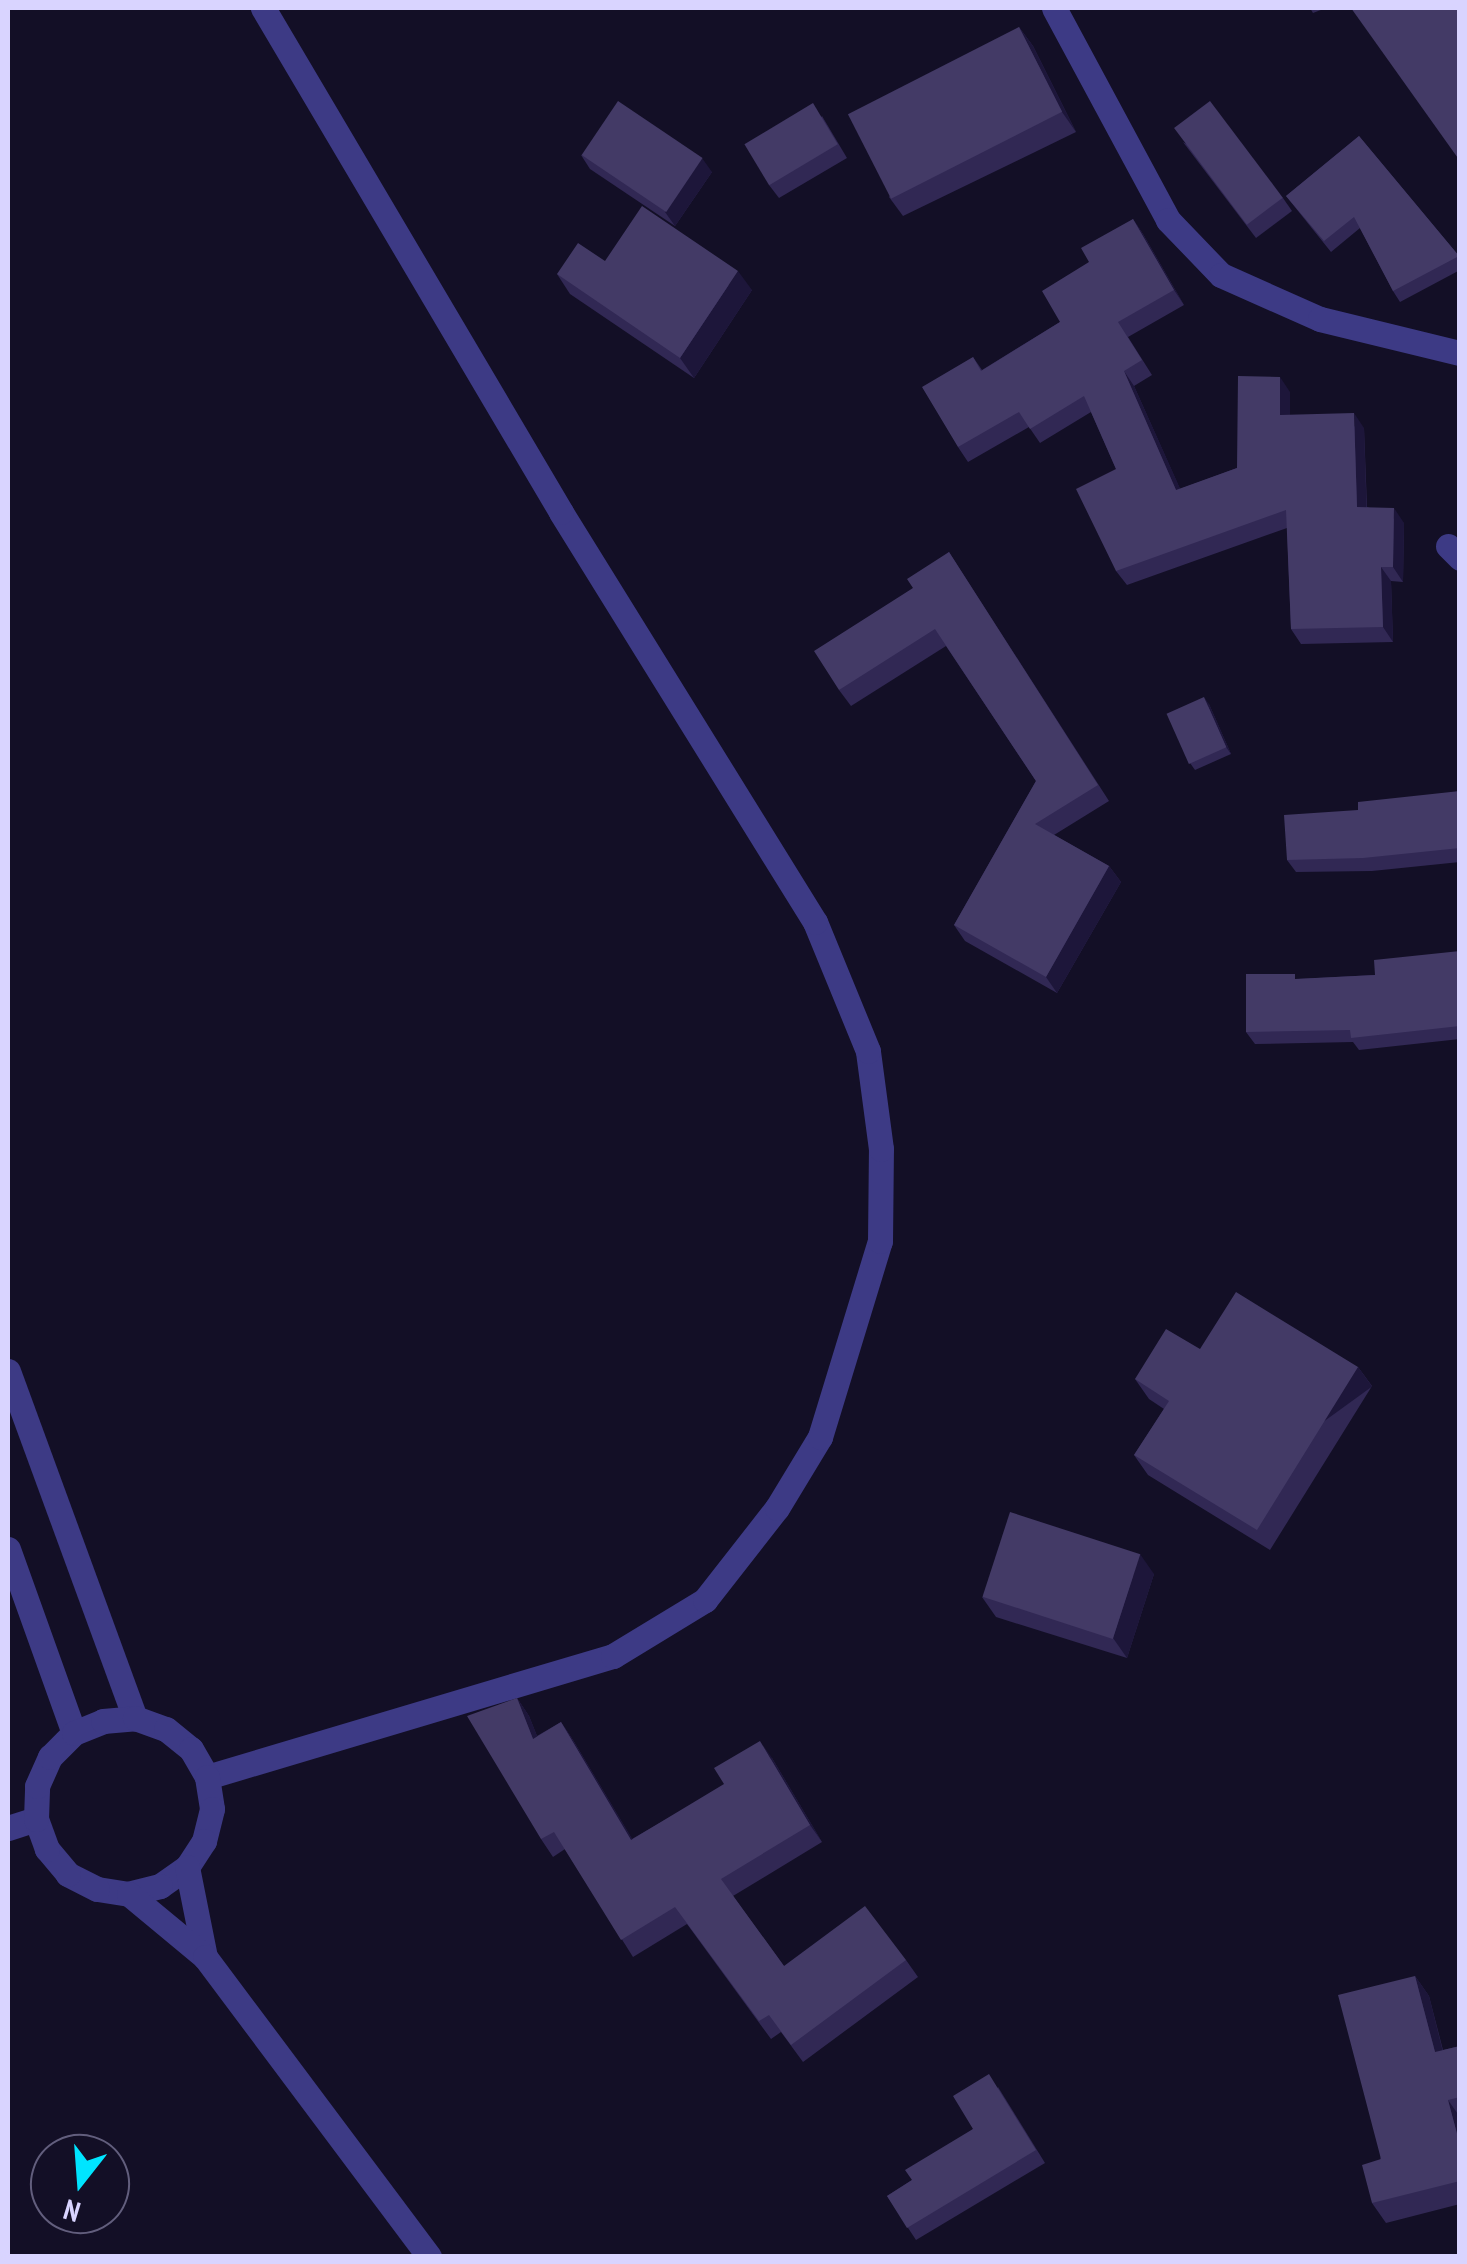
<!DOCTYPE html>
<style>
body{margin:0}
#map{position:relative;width:1467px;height:2264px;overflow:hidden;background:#130f26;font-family:"PT Sans Narrow",sans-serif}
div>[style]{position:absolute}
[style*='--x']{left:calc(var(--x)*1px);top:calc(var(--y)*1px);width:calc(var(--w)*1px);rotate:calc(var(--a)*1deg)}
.minor>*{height:25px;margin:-12.5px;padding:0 12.5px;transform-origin:12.5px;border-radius:12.5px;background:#3d3a85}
.wall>*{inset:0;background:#312854}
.shaded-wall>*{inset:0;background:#1d163a;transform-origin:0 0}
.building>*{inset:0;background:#433a66;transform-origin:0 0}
span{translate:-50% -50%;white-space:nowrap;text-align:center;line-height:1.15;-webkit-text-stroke:8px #130f26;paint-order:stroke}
.frame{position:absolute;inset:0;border:10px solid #d9d4ff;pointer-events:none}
.north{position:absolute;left:30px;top:2134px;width:100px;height:100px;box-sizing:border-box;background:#130f26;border:2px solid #625e7d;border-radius:50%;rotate:197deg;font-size:28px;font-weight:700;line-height:40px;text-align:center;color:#d9d4ff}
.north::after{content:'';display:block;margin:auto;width:35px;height:45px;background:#00e5ff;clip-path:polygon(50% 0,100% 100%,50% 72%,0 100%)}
</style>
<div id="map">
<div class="minor">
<div style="--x:1054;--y:8;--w:241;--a:61.7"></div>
<div style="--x:1168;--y:220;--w:76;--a:46.1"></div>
<div style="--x:1221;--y:275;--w:108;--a:24"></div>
<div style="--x:1320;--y:319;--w:144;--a:13.7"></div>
<div style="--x:1448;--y:546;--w:17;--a:45"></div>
<div style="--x:8;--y:1371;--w:370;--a:69.9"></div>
<div style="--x:8;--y:1549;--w:195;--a:70.3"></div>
<div style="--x:207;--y:1777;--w:424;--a:-16.6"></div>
<div style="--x:613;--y:1656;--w:108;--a:-31.3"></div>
<div style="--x:705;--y:1600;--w:117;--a:-52"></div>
<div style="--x:777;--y:1508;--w:83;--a:-58.8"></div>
<div style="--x:820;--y:1437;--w:205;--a:-73"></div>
<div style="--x:880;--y:1241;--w:92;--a:-89.4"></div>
<div style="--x:881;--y:1149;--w:99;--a:-97.6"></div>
<div style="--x:868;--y:1051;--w:139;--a:-112.3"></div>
<div style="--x:815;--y:922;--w:482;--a:-121.8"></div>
<div style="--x:561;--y:512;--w:586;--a:-120.59"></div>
<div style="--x:8;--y:1828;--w:29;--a:-18"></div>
<div style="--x:187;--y:1867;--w:33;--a:145"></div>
<div style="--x:160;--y:1886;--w:32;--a:166"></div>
<div style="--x:129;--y:1894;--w:32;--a:-171"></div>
<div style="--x:97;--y:1889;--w:33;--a:-153"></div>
<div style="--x:68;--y:1874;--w:33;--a:-130"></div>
<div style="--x:47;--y:1849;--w:32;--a:-110"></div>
<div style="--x:36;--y:1819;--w:33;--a:-88"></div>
<div style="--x:37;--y:1786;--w:32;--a:-66"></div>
<div style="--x:50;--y:1757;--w:34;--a:-45"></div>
<div style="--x:74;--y:1733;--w:31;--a:-22"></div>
<div style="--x:103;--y:1721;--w:32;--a:-5"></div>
<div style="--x:135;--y:1718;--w:33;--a:20"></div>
<div style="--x:166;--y:1729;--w:32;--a:39"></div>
<div style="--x:191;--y:1749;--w:32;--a:60"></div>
<div style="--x:207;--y:1777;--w:32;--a:81"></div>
<div style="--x:212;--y:1809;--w:33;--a:104"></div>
<div style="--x:204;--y:1841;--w:31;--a:123"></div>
<div style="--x:187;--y:1867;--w:92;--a:78.7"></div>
<div style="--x:129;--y:1894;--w:99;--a:39.7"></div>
<div style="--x:205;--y:1957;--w:374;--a:53.2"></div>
</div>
<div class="wall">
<div style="clip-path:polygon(1310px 8px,1326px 8px,1313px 13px)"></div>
<div style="clip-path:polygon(1019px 27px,1033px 46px,1076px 132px,903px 216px,889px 197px)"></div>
<div style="clip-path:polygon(822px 116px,847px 158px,779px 198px,769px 185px)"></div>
<div style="clip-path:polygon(1359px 136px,1459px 256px,1460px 270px,1400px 302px,1393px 291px,1360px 228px,1331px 252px,1286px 196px)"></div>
<div style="clip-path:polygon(1183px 142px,1283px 198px,1292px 211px,1256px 238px)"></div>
<div style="clip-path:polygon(581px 155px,712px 172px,675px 226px,590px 169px)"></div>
<div style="clip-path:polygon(1133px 219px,1143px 234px,1184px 305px,1128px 337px,1152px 375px,1134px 386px,1180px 489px,1237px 468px,1290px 392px,1290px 415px,1364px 428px,1367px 507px,1404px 523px,1403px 582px,1391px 581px,1393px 642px,1301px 644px,1291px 629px,1287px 528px,1127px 585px,1116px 571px,1116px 469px,1091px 412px,1040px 443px,1029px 427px,968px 462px,958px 447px,973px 357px,982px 370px,1060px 322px,1089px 262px)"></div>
<div style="clip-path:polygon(605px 261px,752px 290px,694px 378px,570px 294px,557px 274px)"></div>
<div style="clip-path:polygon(949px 552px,1109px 801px,1054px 835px,1109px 866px,1121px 882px,1057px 993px,965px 941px,954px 925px,1036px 781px,946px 646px,851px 706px,839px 690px,913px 588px)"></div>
<div style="clip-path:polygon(1209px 704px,1231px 754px,1195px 770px,1190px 763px)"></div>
<div style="clip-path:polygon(1460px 791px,1460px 862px,1372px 871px,1296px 872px,1287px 860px,1358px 810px)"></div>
<div style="clip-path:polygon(1460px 951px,1460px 1039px,1359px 1050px,1353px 1042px,1255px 1044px,1246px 1032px,1298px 979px,1375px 975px)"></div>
<div style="clip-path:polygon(1200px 1349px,1358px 1367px,1372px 1386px,1270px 1550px,1148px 1475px,1134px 1455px,1164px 1409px,1149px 1399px,1135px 1379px)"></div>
<div style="clip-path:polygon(1154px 1574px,1127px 1658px,996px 1617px,982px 1597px)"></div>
<div style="clip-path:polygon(517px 1698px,529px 1716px,537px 1736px,561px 1722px,573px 1740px,632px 1839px,772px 1758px,822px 1842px,733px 1896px,784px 1966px,906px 1960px,918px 1977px,803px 2062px,781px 2032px,771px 2039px,687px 1924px,633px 1957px,565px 1849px,553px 1857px,541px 1839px)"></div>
<div style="clip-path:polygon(1415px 1976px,1429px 1996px,1443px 2050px,1460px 2046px,1460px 2204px,1386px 2223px,1372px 2203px)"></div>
<div style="clip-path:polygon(998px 2087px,1045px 2163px,916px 2240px,887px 2196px,912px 2180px,973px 2129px)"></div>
</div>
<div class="shaded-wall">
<div style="clip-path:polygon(1019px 27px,1033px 46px,1076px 132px,1062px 112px)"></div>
<div style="clip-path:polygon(702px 158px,712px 172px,675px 226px,665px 212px)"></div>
<div style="clip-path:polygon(1133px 219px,1143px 234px,1184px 305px,1174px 290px)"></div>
<div style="clip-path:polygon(738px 271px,752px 290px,694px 378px,680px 358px)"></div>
<div style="clip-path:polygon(1124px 371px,1134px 386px,1187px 504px,1176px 490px)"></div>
<div style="clip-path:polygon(1280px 377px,1290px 392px,1290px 430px,1280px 415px)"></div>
<div style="clip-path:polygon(1354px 413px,1364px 428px,1367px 522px,1357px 507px)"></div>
<div style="clip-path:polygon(1394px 508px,1404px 523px,1403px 582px,1393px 567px)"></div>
<div style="clip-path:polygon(1381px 567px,1391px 581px,1393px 642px,1383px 627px)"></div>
<div style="clip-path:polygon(1204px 697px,1209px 704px,1231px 754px,1226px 747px)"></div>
<div style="clip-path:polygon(1109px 866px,1121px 882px,1057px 993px,1046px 977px)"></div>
<div style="left:1358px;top:1367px;width:24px;height:192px;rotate:54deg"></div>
<div style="clip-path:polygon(1140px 1554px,1154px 1574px,1127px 1658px,1113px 1638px)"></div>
<div style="clip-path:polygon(517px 1698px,529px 1716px,545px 1756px,533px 1739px)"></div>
<div style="clip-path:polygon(561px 1722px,573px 1740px,643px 1857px,631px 1840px)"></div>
<div style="clip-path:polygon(760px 1741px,772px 1758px,822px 1842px,810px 1825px)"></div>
<div style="clip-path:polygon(1415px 1976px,1429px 1996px,1448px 2072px,1435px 2052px)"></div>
<div style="clip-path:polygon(1448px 2100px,1460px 2117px,1460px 2145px)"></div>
</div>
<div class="building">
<div style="clip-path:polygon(1351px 8px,1460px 8px,1460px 161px)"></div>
<div style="left:1019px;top:27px;width:95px;height:192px;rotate:63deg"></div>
<div style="left:618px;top:101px;width:102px;height:65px;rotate:34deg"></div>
<div style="left:1210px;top:101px;width:121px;height:45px;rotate:53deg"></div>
<div style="left:813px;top:103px;width:48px;height:80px;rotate:59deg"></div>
<div style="clip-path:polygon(1359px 136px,1459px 256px,1393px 291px,1354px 217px,1324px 241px,1286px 196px)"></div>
<div style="clip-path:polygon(642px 206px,738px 271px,680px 358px,557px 274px,578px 243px,605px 261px)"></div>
<div style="clip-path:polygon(1133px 219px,1174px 290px,1118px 322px,1142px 360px,1124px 371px,1176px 490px,1237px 468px,1238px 376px,1280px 377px,1280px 415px,1354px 413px,1357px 507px,1394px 508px,1393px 567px,1381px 567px,1383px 627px,1291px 629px,1286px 510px,1116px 571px,1076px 489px,1116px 469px,1084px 396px,1030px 429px,1019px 412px,958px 447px,922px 387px,973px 357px,981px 371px,1060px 322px,1042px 291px,1089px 262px,1081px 248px)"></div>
<div style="clip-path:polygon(949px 552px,1098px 785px,1035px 824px,1109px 866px,1046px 977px,954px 925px,1036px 781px,935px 629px,839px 690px,814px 651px,913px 588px,907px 579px)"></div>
<div style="left:1204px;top:697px;width:55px;height:41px;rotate:66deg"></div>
<div style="clip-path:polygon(1460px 791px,1460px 848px,1363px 858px,1287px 860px,1284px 815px,1358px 810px,1358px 802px)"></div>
<div style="clip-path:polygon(1460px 951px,1460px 1026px,1351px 1038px,1350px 1030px,1246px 1032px,1246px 974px,1295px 974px,1295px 979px,1375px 975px,1374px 960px)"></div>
<div style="clip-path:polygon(1236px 1292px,1358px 1367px,1257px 1530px,1134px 1455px,1169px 1401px,1135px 1379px,1166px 1329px,1200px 1349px)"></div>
<div style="left:1010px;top:1512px;width:137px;height:89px;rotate:18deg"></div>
<div style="clip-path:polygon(517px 1698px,533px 1739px,561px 1722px,631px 1840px,724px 1784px,714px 1768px,760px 1741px,810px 1825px,721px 1879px,784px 1966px,865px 1906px,906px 1960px,791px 2045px,769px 2015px,759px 2021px,675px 1907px,621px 1940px,554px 1832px,541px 1839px,467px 1716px)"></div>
<div style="clip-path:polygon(1415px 1976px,1435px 2052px,1460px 2046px,1460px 2097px,1448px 2100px,1460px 2145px,1460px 2181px,1372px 2203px,1362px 2165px,1381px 2159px,1338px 1995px)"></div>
<div style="clip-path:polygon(989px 2074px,1036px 2150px,907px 2228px,887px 2196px,912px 2180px,905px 2170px,973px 2129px,953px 2096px)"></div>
</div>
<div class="frame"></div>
<div class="north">N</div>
</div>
